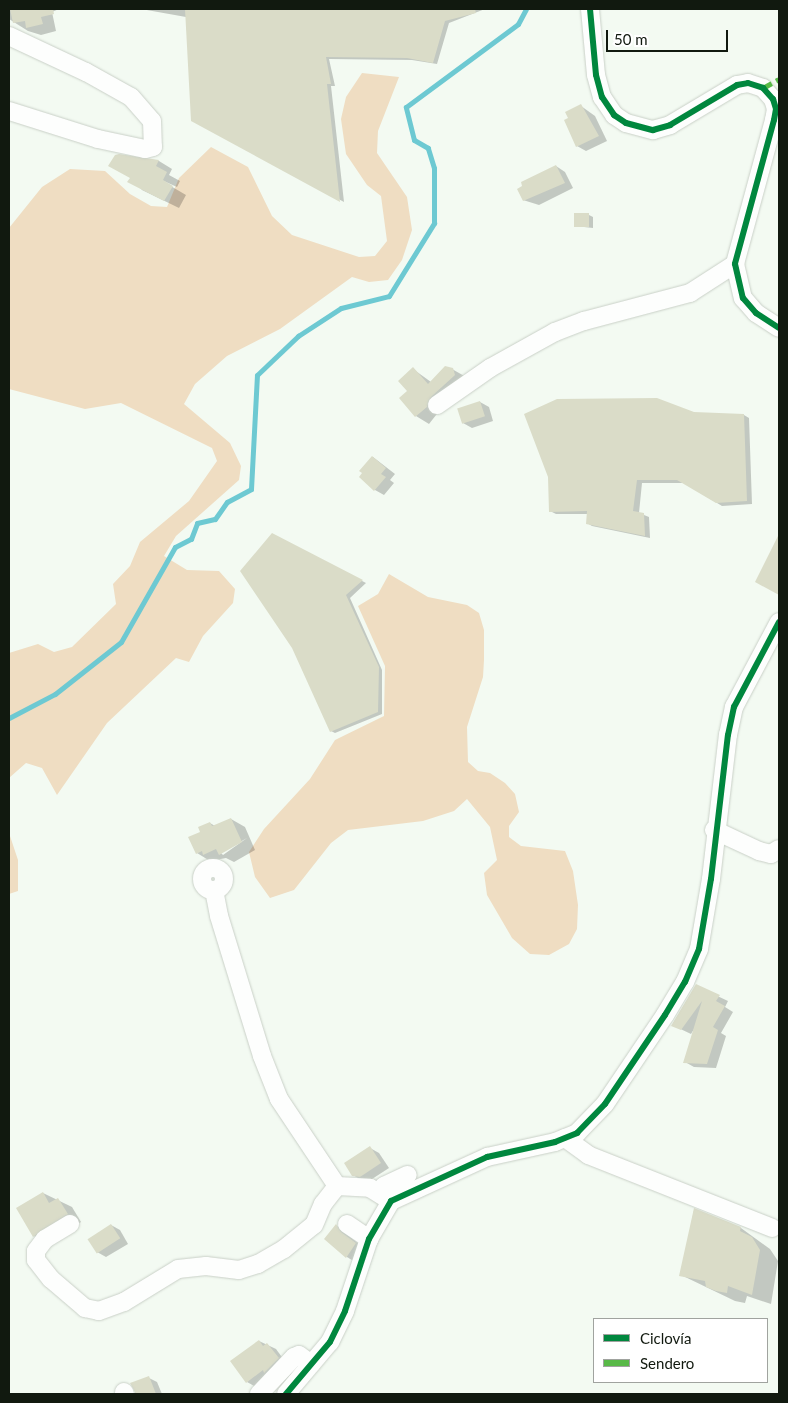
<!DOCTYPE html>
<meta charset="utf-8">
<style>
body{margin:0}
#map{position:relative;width:788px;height:1403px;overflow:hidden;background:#f3faf2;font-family:Lato,sans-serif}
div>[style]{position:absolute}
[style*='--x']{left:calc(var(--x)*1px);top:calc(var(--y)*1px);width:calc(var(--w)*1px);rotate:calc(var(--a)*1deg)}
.green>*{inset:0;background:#efddc2}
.shadow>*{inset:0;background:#0003}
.stream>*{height:5px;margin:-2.5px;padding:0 2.5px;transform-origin:2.5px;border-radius:2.5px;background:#6dc9d2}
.building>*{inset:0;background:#dadcc8;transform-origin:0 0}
.roads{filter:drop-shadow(0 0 1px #c9d0c7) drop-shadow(0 0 1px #c9d0c7)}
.minor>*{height:18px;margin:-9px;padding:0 9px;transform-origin:9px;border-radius:9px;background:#fdfefd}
.minor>.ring{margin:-9px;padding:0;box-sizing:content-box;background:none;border:18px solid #fdfefd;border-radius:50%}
.quiet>*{height:5px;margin-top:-2.5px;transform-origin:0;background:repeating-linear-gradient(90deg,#58b947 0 10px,transparent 0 15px)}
.cycleway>*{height:6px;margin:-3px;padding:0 3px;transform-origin:3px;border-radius:3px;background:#00873e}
span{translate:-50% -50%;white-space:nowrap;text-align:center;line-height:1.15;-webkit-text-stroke:4.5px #fff;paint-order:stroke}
.frame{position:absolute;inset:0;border:10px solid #11190f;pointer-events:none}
.legend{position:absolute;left:593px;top:1318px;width:175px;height:65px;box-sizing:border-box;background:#fff;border:1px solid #a0a39f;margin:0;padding:6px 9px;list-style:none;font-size:15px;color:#11190f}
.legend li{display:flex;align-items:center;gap:10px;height:25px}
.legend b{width:25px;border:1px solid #a0a39f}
.scale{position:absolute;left:606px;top:30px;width:122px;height:22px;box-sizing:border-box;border:2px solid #11190f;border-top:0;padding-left:6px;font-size:15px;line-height:18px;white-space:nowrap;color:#11190f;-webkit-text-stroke:4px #fff;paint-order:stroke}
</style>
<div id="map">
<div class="green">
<div style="clip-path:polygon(362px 73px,399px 77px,378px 131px,377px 153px,407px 197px,412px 230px,402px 260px,388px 280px,369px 282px,352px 277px,280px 329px,227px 356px,195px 384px,184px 404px,230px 443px,241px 466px,239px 480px,176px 536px,164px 556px,187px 570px,219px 571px,235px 589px,233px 603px,203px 636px,189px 662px,176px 658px,107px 723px,57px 795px,42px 768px,26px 763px,9px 778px,9px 653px,38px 644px,54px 652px,72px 647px,116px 604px,113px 584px,130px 566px,140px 542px,189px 501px,217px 461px,212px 448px,121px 403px,85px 409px,9px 389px,9px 228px,42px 187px,70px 169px,105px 171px,130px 194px,151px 206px,167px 207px,179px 178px,211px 147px,248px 167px,272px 216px,292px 235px,359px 257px,375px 256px,387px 241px,381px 196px,367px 185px,346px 154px,341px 119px,346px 97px)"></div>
<div style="clip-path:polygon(389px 574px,428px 597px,467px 605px,479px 613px,484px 630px,484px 660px,483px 677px,467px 727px,468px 762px,478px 771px,490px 773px,505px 783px,515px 794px,519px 812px,509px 826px,509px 837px,521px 846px,565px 851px,573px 871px,578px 905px,577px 929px,569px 944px,549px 955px,530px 954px,512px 938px,487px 895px,484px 873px,497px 860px,490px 827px,467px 799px,454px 811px,423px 821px,348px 830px,331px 843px,294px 890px,270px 898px,255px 877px,249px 852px,264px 829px,310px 779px,335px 740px,384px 716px,385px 666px,358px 606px,378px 594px)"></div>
<div style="clip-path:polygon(9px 833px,18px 860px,18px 891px,9px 894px)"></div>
</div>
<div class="shadow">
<div style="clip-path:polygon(9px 9px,59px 9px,52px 12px,56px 31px,41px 35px,28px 31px,9px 19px)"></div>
<div style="clip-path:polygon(141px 9px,485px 9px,449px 23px,437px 64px,412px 60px,329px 59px,335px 86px,331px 86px,344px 202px,193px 120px,186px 17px)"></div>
<div style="clip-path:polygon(581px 106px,595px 116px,607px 141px,586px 151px,577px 146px,569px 118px)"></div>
<div style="clip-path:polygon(116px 156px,159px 161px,172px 169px,169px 175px,180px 181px,177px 187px,157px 178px,186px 195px,179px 208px,142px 190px)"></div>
<div style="clip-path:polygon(556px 166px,565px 172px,573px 188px,539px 205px,523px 200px)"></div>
<div style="clip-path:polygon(589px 215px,593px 217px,593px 228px,575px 226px)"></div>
<div style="clip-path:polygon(413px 369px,431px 382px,452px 369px,466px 377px,429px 424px,416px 416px,401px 398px,409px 391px)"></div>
<div style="clip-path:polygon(480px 402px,489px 407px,493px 421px,472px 428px,463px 423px)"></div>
<div style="clip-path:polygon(694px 413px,744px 415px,749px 418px,752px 504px,722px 506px,684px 483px,642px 483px,639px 513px,649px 517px,650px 538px,592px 526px,587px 523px,588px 514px,556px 514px,550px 511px)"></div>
<div style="clip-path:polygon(373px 457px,395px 474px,390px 480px,394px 483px,384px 495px,375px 490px,364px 473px)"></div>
<div style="clip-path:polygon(272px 535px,366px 583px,350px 598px,382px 670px,382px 714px,335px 733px,331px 731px)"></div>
<div style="clip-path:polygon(evenodd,231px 819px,245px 827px,255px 850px,234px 862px,226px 858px,210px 861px,197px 853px,202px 833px,210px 823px,215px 826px,231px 819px,247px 838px,223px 855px,221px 853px,247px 838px)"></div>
<div style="clip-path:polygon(696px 986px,728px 1001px,725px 1007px,733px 1012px,721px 1033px,726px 1036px,716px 1068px,694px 1067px,685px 1062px,694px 1029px,691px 1034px,672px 1025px)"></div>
<div style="clip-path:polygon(370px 1148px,379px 1153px,389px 1168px,369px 1181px,363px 1181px,353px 1175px)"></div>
<div style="clip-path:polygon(43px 1193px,72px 1207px,81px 1222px,48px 1244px,34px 1236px)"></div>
<div style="clip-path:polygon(694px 1210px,741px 1228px,770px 1249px,778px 1261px,771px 1304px,747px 1296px,745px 1303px,735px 1301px,681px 1275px)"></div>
<div style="clip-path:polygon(111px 1225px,120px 1230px,128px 1244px,106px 1257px,97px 1252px)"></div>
<div style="clip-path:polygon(337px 1226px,365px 1249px,355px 1262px,347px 1257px)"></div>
<div style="clip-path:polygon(259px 1341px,276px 1349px,287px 1364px,256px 1387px,247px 1382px)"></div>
<div style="clip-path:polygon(149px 1378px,157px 1382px,162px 1394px,135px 1394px,136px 1389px)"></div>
</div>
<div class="stream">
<div style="--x:9;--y:718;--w:52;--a:-27.6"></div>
<div style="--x:55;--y:694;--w:84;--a:-38.2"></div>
<div style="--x:121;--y:642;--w:109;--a:-60.4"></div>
<div style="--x:175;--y:547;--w:18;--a:-27"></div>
<div style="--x:191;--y:539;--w:17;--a:-69"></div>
<div style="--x:197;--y:523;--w:18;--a:-13"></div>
<div style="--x:215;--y:519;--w:21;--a:-55"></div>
<div style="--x:227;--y:502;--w:27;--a:-28"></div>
<div style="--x:251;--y:489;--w:114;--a:-87"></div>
<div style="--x:257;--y:375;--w:57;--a:-43.6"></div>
<div style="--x:298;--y:336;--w:51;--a:-33.1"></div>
<div style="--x:341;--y:308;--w:49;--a:-14"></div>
<div style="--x:389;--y:296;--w:86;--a:-58.3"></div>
<div style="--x:434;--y:223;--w:55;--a:-90"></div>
<div style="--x:434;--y:168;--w:21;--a:-107"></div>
<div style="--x:428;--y:148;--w:16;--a:-150"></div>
<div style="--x:414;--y:140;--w:34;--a:-104"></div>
<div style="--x:406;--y:107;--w:139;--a:-36.5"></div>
<div style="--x:518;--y:24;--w:17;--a:-62"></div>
</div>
<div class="building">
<div style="clip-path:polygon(10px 9px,53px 9px,54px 14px,41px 17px,43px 24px,26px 28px,25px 21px,13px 23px)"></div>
<div style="clip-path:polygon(185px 9px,475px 9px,476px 13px,445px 21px,433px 63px,407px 58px,326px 57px,331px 84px,327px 84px,340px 202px,191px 121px)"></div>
<div style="clip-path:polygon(581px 104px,599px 136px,576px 147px,564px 120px,568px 118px,565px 112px)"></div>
<div style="clip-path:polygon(119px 154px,159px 160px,156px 166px,167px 172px,163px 180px,173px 186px,164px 201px,127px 182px,130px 178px,108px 166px,115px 155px)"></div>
<div style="clip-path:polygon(556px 165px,565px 183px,523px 201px,517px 189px,522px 186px,521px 182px)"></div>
<div style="left:574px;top:213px;width:15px;height:14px"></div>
<div style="clip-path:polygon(445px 366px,453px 368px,455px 375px,431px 397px,427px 407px,415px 417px,399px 398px,407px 391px,398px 381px,413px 367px,428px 384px)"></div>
<div style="clip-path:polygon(657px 398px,694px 412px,744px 414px,747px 501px,716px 503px,677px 480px,637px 480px,633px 511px,644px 513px,645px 536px,586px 524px,587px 511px,549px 512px,548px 477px,524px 414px,557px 399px)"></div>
<div style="left:480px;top:401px;width:16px;height:24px;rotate:72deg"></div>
<div style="clip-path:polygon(372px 456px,386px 468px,381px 474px,386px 477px,374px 491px,359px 477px,362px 473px,359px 471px)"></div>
<div style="clip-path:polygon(272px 533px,363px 580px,346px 595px,379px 667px,378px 712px,330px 732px,292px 648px,240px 571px)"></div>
<div style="clip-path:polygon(779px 534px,779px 595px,755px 582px)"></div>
<div style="clip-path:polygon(231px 818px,242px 842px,219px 855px,216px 849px,203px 855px,202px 851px,196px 854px,188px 837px,200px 832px,198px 827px,210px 822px,212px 826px)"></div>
<div style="clip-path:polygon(696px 984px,720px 995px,716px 1001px,725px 1006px,713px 1027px,718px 1030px,707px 1064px,683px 1063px,702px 1001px,681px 1030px,671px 1026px)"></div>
<div style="clip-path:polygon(370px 1146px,381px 1163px,360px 1177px,352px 1176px,344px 1163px)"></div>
<div style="clip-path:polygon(43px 1192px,49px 1203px,58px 1198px,68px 1214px,33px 1237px,16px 1208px)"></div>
<div style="clip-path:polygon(694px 1208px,741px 1227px,740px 1231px,752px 1237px,760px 1250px,752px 1295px,728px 1286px,727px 1293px,716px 1291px,706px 1287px,705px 1281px,679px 1276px)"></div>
<div style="left:111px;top:1224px;width:17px;height:28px;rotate:57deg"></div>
<div style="clip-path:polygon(336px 1224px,341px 1232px,356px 1243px,346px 1258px,324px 1239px)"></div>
<div style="clip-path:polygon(259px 1340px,263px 1346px,267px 1343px,279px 1358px,264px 1373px,263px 1370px,246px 1383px,230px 1361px)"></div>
<div style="clip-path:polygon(149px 1376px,156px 1394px,136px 1394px,130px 1383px)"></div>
</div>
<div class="roads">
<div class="minor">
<div style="--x:590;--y:9;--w:66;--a:84.8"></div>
<div style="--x:596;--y:75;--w:23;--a:75"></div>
<div style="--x:602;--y:97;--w:22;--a:56"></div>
<div style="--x:614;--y:115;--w:14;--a:34"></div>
<div style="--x:626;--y:123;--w:28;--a:15"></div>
<div style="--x:653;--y:130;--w:18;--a:-16"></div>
<div style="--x:670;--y:125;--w:78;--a:-30.8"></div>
<div style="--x:737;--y:85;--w:11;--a:-10"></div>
<div style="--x:748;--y:83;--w:16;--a:18"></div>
<div style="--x:763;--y:88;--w:15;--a:48"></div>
<div style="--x:773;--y:99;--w:10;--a:73"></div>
<div style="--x:776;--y:109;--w:11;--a:100"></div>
<div style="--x:774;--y:120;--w:149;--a:105.2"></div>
<div style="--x:735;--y:264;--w:35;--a:77"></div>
<div style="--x:743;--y:298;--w:20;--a:49"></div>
<div style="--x:756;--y:313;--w:27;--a:33"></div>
<div style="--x:9;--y:36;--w:85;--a:25.1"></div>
<div style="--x:86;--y:72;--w:51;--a:29.1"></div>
<div style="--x:131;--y:97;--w:32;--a:49"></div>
<div style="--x:152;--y:121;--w:26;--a:88"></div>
<div style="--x:153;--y:147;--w:8;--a:166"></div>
<div style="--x:145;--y:149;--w:48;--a:-168"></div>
<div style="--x:98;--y:139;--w:93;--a:-162.5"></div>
<div style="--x:437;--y:405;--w:65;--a:-34.9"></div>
<div style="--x:490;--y:368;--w:74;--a:-29"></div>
<div style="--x:555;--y:332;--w:31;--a:-21"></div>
<div style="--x:584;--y:321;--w:110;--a:-14.8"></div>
<div style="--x:690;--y:293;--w:54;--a:-32.8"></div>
<div style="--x:714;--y:830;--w:50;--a:25"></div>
<div style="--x:759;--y:851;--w:12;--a:14"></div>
<div style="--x:771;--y:854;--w:9;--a:-32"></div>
<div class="ring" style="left:202px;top:868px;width:4px;height:4px"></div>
<div style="--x:214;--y:890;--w:26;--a:79"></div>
<div style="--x:219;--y:916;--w:146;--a:72.9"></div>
<div style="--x:262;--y:1056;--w:46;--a:68.4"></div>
<div style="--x:279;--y:1099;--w:105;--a:56.3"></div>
<div style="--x:337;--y:1186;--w:33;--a:3"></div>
<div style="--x:370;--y:1188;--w:25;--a:32"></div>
<div style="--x:565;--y:1138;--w:29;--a:36"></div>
<div style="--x:588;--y:1155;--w:198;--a:21.6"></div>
<div style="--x:382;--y:1194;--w:8;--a:-76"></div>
<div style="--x:384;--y:1186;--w:26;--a:-25"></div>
<div style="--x:70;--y:1224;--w:29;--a:149"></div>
<div style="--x:45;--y:1239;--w:15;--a:127"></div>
<div style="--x:36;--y:1251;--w:9;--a:90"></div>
<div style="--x:36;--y:1260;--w:24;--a:52"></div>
<div style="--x:51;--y:1279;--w:45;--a:40.5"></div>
<div style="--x:85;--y:1308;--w:14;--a:12"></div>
<div style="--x:99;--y:1311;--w:27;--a:-20"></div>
<div style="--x:124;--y:1302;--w:63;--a:-31.4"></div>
<div style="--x:178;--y:1269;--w:28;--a:-6"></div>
<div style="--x:206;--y:1266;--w:33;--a:7"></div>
<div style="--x:239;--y:1270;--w:20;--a:-18"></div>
<div style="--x:258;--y:1264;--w:30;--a:-30"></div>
<div style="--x:284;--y:1249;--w:38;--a:-39"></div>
<div style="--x:314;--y:1225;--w:23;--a:-67"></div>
<div style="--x:323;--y:1204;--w:23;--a:-52"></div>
<div style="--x:347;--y:1224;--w:27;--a:34"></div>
<div style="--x:124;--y:1392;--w:2;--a:63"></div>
<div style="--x:259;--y:1394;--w:51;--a:-46.6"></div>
<div style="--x:294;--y:1357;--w:5;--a:-22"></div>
<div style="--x:299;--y:1355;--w:15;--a:37"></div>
<div style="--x:286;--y:1394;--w:68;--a:-49.8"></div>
<div style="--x:330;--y:1342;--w:34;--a:-64"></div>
<div style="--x:345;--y:1311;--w:76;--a:-71.6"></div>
<div style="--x:369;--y:1239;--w:44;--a:-59.9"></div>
<div style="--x:391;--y:1201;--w:106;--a:-24.6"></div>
<div style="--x:487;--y:1157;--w:70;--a:-12.4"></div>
<div style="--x:555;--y:1142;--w:24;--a:-22"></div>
<div style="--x:577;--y:1133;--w:40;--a:-46"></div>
<div style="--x:605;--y:1104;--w:107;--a:-56"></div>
<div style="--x:665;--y:1015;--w:39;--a:-59"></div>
<div style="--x:685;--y:982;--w:36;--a:-67"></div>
<div style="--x:699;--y:949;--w:71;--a:-80.3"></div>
<div style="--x:711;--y:879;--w:145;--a:-83.3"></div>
<div style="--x:728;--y:735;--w:29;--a:-78"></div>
<div style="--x:734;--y:707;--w:96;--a:-62.1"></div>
</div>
</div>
<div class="quiet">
<div style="--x:763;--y:88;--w:18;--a:-29"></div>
</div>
<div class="cycleway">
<div style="--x:590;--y:9;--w:66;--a:84.8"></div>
<div style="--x:596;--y:75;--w:23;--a:75"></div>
<div style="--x:602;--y:97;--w:22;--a:56"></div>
<div style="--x:614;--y:115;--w:14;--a:34"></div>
<div style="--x:626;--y:123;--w:28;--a:15"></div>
<div style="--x:653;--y:130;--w:18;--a:-16"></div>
<div style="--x:670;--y:125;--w:78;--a:-30.8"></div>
<div style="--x:737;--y:85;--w:11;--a:-10"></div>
<div style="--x:748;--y:83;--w:16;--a:18"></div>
<div style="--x:763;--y:88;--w:15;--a:48"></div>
<div style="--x:773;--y:99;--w:10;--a:73"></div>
<div style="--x:776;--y:109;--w:11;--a:100"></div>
<div style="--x:774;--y:120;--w:149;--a:105.2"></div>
<div style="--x:735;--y:264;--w:35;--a:77"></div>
<div style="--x:743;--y:298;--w:20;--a:49"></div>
<div style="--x:756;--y:313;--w:27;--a:33"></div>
<div style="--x:286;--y:1394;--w:68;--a:-49.8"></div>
<div style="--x:330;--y:1342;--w:34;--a:-64"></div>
<div style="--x:345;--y:1311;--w:76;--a:-71.6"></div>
<div style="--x:369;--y:1239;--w:44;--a:-59.9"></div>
<div style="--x:391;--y:1201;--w:106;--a:-24.6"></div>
<div style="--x:487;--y:1157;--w:70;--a:-12.4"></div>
<div style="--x:555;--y:1142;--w:24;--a:-22"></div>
<div style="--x:577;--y:1133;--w:40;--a:-46"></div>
<div style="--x:605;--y:1104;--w:107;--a:-56"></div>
<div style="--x:665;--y:1015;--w:39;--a:-59"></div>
<div style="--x:685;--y:982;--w:36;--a:-67"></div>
<div style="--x:699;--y:949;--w:71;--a:-80.3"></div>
<div style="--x:711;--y:879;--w:145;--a:-83.3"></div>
<div style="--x:728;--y:735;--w:29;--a:-78"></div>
<div style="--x:734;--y:707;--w:96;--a:-62.1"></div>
</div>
<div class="frame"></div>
<ul class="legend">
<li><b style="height:6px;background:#00873e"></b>Ciclovía</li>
<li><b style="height:6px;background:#58b947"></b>Sendero</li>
</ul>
<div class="scale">50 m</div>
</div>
